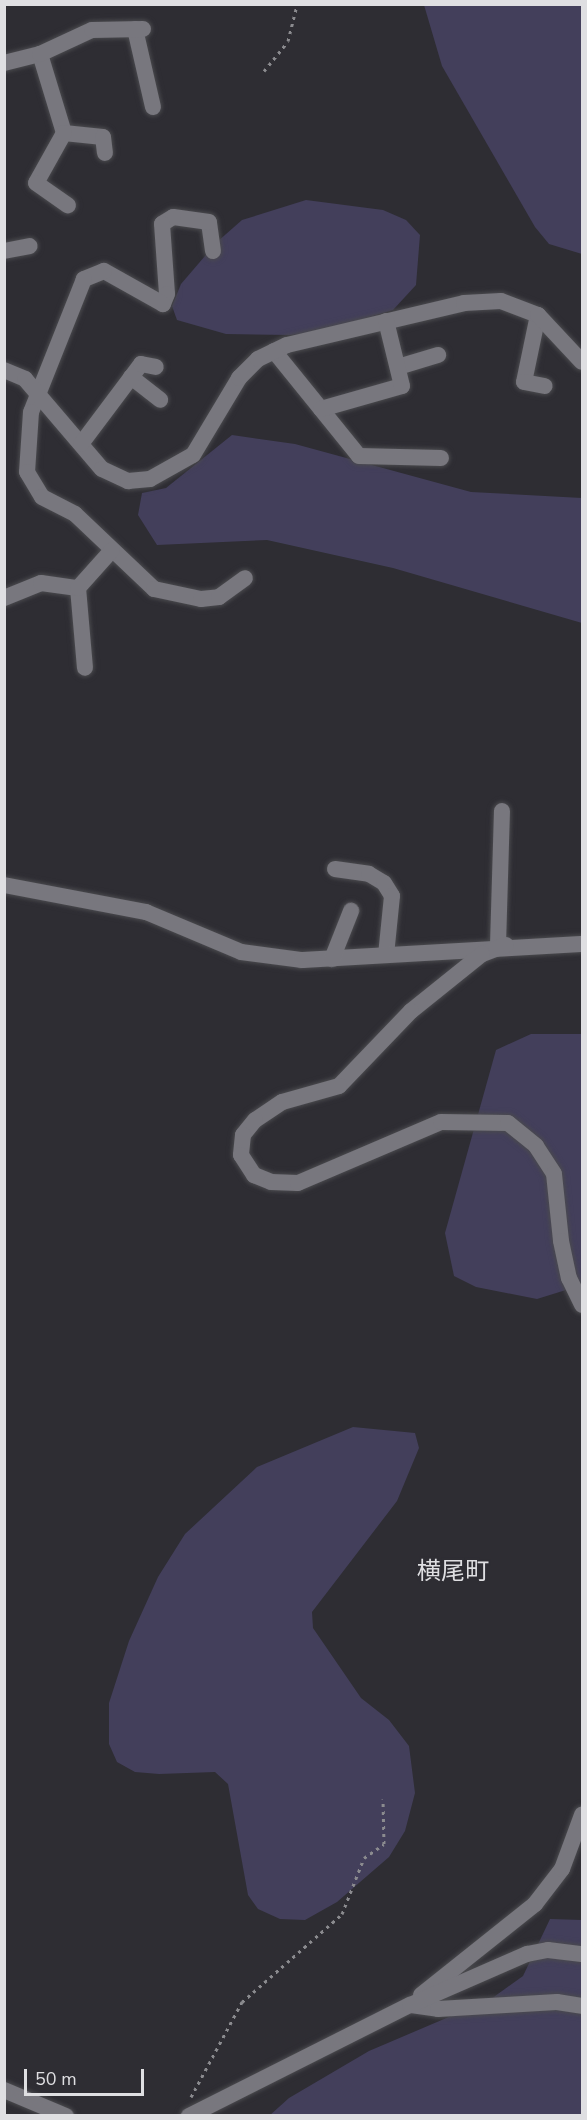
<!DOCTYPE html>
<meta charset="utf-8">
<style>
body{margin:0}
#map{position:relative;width:587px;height:2120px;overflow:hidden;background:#2e2d33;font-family:"Nunito Sans","Noto Sans JP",sans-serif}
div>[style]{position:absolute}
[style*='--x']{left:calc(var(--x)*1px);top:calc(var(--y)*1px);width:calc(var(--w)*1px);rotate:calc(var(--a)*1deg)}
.green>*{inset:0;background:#433f5b}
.path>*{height:3px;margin-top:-1.5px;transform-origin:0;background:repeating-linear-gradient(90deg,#8b8b8f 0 3px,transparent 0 7.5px)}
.roads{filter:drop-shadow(0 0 2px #4a4a4e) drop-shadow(0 0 2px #4a4a4e)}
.minor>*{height:16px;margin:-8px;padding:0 8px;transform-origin:8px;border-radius:8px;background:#78777e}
span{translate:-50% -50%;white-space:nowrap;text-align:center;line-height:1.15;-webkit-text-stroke:4.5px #2e2d33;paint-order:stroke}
.quarter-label{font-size:24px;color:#dfdfe2}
.frame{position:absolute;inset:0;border:6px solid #dfdfe2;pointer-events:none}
.scale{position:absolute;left:24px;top:2069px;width:120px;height:27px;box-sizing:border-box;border:3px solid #dfdfe2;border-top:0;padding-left:8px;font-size:18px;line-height:21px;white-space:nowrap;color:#dfdfe2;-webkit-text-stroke:4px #2e2d33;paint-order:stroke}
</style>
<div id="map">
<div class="green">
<div style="clip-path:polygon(424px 5px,582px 5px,582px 254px,549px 244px,535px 227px,442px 66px)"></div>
<div style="clip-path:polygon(306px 200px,383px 210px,406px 220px,420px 235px,416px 285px,393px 310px,323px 331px,291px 335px,226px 334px,177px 320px,172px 306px,181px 284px,217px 242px,242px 220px)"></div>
<div style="clip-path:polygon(232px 435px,295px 444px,471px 492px,582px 498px,582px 623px,393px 568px,267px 540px,157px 545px,138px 515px,142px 493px,166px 488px)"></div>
<div style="clip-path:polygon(531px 1034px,582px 1034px,582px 1285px,537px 1299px,476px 1287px,454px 1276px,445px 1233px,496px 1050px)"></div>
<div style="clip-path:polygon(353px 1427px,415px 1433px,419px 1448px,397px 1501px,312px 1612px,313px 1628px,361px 1698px,389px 1720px,409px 1746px,415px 1793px,405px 1831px,389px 1857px,337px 1902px,305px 1920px,280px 1919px,258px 1909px,248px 1895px,228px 1784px,215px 1772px,159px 1774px,135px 1772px,117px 1762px,109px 1744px,109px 1703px,129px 1641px,158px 1577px,185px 1534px,257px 1467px)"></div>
<div style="clip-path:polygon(550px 1919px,582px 1920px,582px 2115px,269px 2116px,289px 2098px,369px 2051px,491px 1999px,523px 1976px)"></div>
</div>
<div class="path">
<div style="--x:264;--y:71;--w:38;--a:-51"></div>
<div style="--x:288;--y:41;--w:38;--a:-76"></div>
<div style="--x:191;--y:2097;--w:108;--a:-61.8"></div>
<div style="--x:242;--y:2002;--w:133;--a:-41.3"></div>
<div style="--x:342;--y:1914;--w:60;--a:-68.6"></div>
<div style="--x:364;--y:1858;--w:24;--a:-35"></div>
<div style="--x:384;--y:1844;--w:45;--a:-91.3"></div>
</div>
<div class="roads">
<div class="minor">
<div style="--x:135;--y:29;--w:80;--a:77"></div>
<div style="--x:40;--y:54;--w:83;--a:73.1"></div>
<div style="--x:64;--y:133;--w:39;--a:6"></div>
<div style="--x:103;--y:137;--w:16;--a:83"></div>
<div style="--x:4;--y:63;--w:37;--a:-14"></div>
<div style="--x:40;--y:54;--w:57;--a:-24.8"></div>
<div style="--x:92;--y:30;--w:51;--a:-1.1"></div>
<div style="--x:64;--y:133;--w:57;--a:119.2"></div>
<div style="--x:36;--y:183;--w:39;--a:35"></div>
<div style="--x:4;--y:251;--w:26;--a:-11"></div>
<div style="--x:213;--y:251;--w:29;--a:-98"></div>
<div style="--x:209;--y:222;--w:36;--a:-172"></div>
<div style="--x:173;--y:217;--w:13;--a:148"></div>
<div style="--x:162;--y:224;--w:70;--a:85.9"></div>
<div style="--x:167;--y:294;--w:11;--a:112"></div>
<div style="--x:163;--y:304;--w:68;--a:-150.8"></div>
<div style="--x:104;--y:271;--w:22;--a:158"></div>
<div style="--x:84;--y:279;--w:143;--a:111.7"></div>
<div style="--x:31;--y:412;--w:60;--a:93.8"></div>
<div style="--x:27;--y:472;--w:29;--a:59"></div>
<div style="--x:42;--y:497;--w:37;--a:27"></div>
<div style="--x:75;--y:514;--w:109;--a:43.5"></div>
<div style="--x:154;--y:589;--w:48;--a:12"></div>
<div style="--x:201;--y:599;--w:18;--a:-6"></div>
<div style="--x:219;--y:597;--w:32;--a:-36"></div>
<div style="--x:538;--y:315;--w:68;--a:101.8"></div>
<div style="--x:524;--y:382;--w:21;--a:11"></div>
<div style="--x:274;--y:351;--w:135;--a:51"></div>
<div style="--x:359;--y:456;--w:82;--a:1.4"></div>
<div style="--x:398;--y:367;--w:42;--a:-16.7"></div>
<div style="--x:4;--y:370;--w:23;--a:23"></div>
<div style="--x:25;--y:379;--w:118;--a:49.5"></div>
<div style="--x:102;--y:469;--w:29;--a:25"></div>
<div style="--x:128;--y:481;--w:22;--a:-5"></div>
<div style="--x:150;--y:479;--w:49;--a:-29.2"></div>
<div style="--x:193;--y:455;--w:90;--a:-59.1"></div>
<div style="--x:239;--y:378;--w:27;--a:-45"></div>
<div style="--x:258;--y:359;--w:32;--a:-26"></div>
<div style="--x:287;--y:345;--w:182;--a:-13.3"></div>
<div style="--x:464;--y:303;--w:37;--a:-3"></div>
<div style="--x:501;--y:301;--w:40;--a:21"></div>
<div style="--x:538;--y:315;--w:64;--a:46.9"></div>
<div style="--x:131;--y:377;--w:37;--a:38"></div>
<div style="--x:321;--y:409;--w:84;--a:-15.9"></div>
<div style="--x:402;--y:386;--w:67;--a:-103.8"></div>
<div style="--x:81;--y:444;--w:100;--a:-53.1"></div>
<div style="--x:141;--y:364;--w:15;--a:11"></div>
<div style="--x:78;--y:588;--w:80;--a:85"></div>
<div style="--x:4;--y:598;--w:40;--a:-22"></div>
<div style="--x:41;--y:583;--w:37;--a:8"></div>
<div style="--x:78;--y:588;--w:51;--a:-48.2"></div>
<div style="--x:335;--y:869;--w:34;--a:8"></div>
<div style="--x:369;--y:874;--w:17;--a:31"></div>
<div style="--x:384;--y:883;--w:15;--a:58"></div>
<div style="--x:392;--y:896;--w:59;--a:95.8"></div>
<div style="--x:4;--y:885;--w:145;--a:10.8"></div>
<div style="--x:146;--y:912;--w:103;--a:22.8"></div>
<div style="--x:241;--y:952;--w:62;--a:7.5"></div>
<div style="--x:302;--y:960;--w:280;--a:-3.3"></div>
<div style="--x:498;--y:945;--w:134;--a:-88.3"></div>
<div style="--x:506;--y:945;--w:26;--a:159"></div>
<div style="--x:482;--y:954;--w:91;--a:141.2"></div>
<div style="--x:411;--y:1011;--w:104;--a:133.8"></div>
<div style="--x:339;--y:1086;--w:59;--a:164.3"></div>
<div style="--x:282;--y:1102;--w:32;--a:146"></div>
<div style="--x:255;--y:1120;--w:19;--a:129"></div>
<div style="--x:243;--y:1135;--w:20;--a:96"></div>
<div style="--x:241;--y:1155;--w:24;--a:57"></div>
<div style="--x:254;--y:1175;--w:18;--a:22"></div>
<div style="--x:271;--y:1182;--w:27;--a:2"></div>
<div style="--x:298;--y:1183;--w:155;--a:-23.1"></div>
<div style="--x:441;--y:1122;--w:67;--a:0.9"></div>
<div style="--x:508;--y:1123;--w:36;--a:39"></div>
<div style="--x:536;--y:1146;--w:33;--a:57"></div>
<div style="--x:554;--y:1174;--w:67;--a:84"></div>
<div style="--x:561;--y:1241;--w:38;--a:78"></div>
<div style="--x:569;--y:1278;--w:30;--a:64"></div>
<div style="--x:332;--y:959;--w:52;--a:-68.4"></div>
<div style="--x:421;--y:1995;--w:146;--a:-38.6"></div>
<div style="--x:535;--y:1904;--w:44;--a:-52.4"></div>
<div style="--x:562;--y:1869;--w:58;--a:-69.7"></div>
<div style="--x:411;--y:2005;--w:27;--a:8"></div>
<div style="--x:438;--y:2009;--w:119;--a:-3.4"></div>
<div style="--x:557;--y:2002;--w:25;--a:9"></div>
<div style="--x:4;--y:2090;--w:67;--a:22.8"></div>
<div style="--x:189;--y:2116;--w:247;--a:-26.7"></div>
<div style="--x:410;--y:2005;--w:128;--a:-23.6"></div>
<div style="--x:527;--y:1954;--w:21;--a:-11"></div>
<div style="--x:548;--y:1950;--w:34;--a:7"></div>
</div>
</div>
<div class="quarter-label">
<span style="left:453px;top:1572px">横尾町</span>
</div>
<div class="frame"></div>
<div class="scale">50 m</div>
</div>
